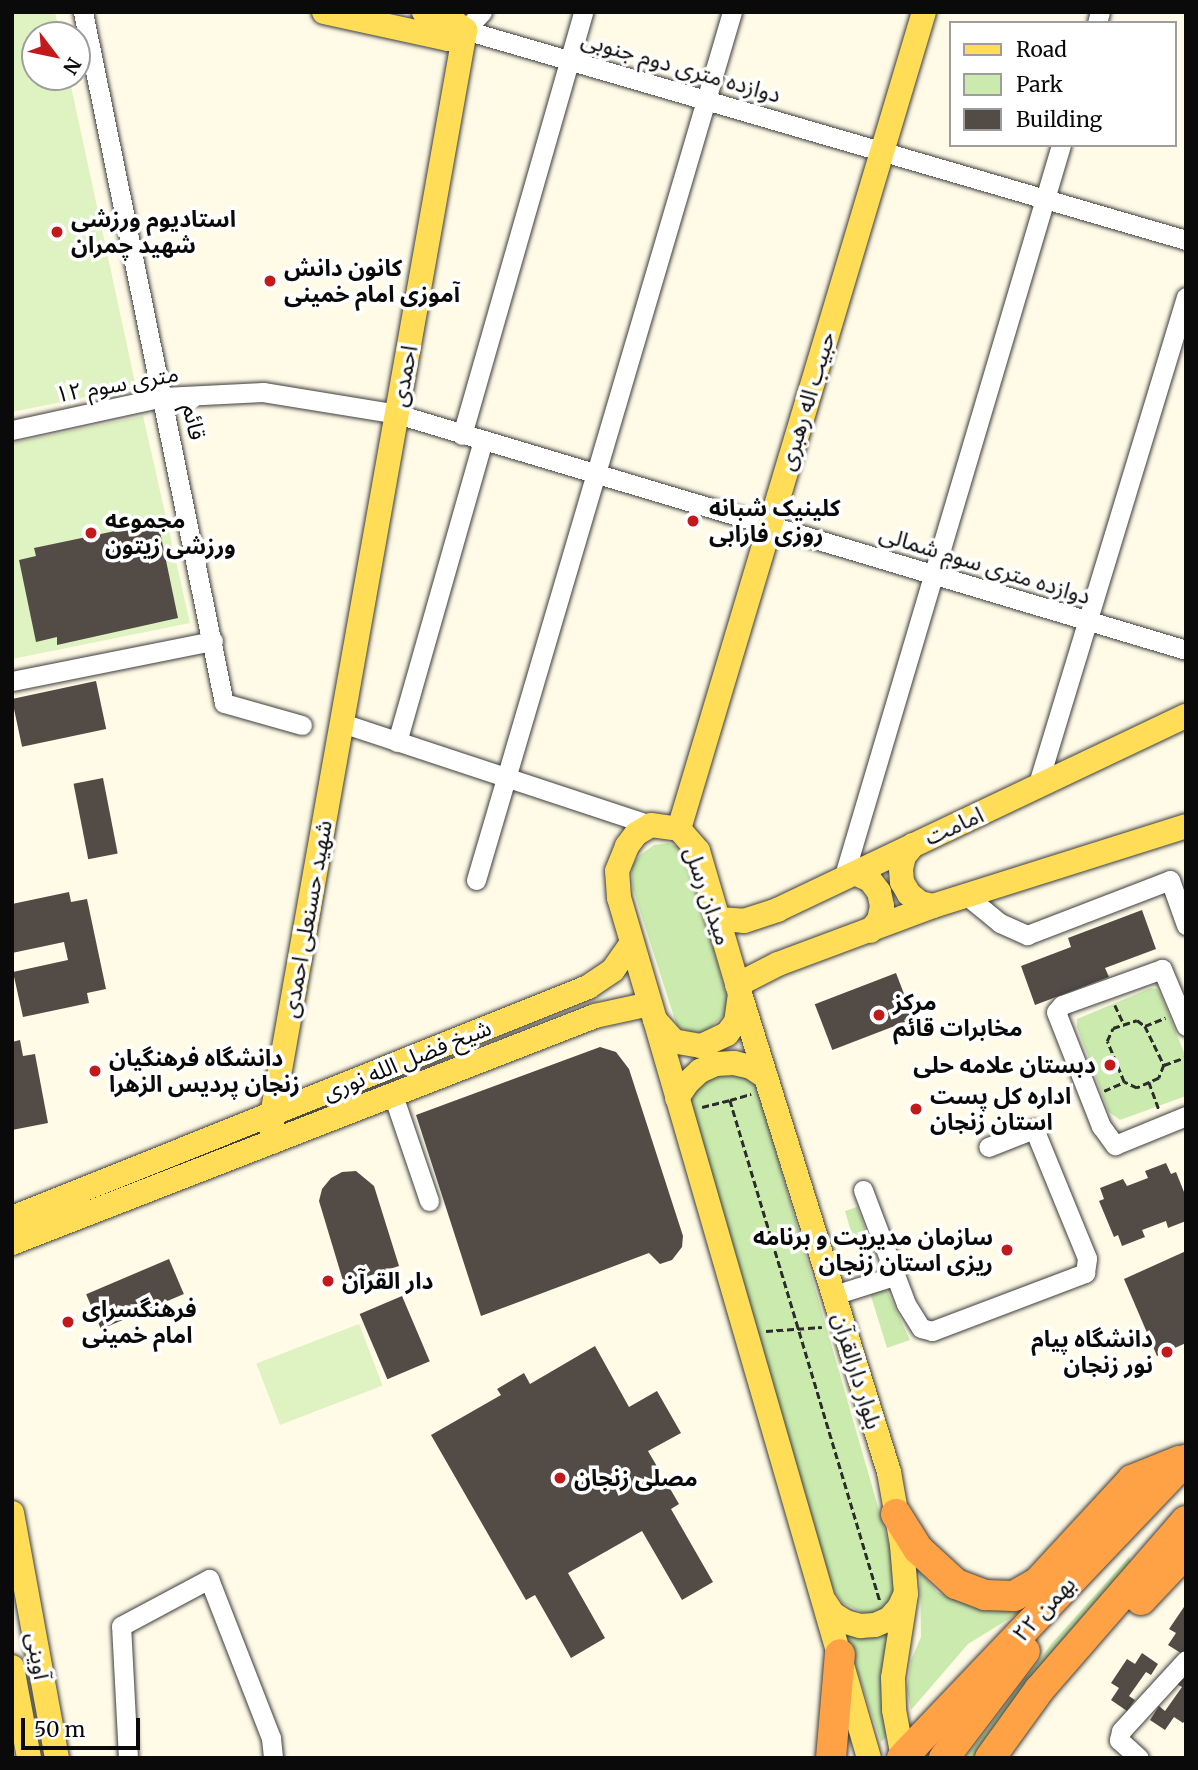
<!DOCTYPE html>
<meta charset="utf-8">
<style>
body{margin:0}
#map{position:relative;width:1198px;height:1770px;overflow:hidden;background:#fffbe7;font-family:Merriweather,"Noto Sans Arabic",serif}
div>[style]{position:absolute}
[style*='--x']{left:calc(var(--x)*1px);top:calc(var(--y)*1px);width:calc(var(--w)*1px);rotate:calc(var(--a)*1deg)}
.green>*{inset:0;background:#cbebae}
.pitch>*{inset:0;background:#dff2c1;transform-origin:0 0}
.building>*{inset:0;background:#534b46;transform-origin:0 0}
.path>*{height:2.5px;margin-top:-1.25px;transform-origin:0;background:repeating-linear-gradient(90deg,#2c2c2c 0 7px,transparent 0 10.5px)}
.roads{filter:drop-shadow(0 0 2px #3d3d3d) drop-shadow(0 0 2px #3d3d3d)}
.minor>*{height:19px;margin:-9.5px;padding:0 9.5px;transform-origin:9.5px;border-radius:9.5px;background:#fff}
.major>*{height:24px;margin:-12px;padding:0 12px;transform-origin:12px;border-radius:12px;background:#ffdd57}
.highway>*{height:30px;margin:-15px;padding:0 15px;transform-origin:15px;border-radius:15px;background:#ffa145}
.dots>*{width:19px;height:19px;translate:-50% -50%;box-sizing:border-box;border:4px solid #fff;border-radius:50%}
span{translate:-50% -50%;white-space:nowrap;text-align:center;line-height:1.15;-webkit-text-stroke:7px #fff;paint-order:stroke}
.street-label{font-size:23px;color:#0a0a0a}
.poi-label{font-size:23px;color:#0a0a0a;font-weight:700}
.left{translate:0 -50%;text-align:left}
.right{translate:-100% -50%;text-align:right}
.frame{position:absolute;inset:0;border:14px solid #0a0a0a;pointer-events:none}
.legend{position:absolute;left:949px;top:21px;width:228px;height:126px;box-sizing:border-box;background:#fff;border:2px solid #9d9d9d;margin:0;padding:9px 12px;list-style:none;font-size:21px;color:#0a0a0a}
.legend li{display:flex;align-items:center;gap:14px;height:35px}
.legend b{width:35px;border:2px solid #9d9d9d}
.north{position:absolute;left:21px;top:21px;width:70px;height:70px;box-sizing:border-box;background:#fff;border:2px solid #9d9d9d;border-radius:50%;rotate:122deg;font-size:19px;font-weight:700;line-height:28px;text-align:center;color:#0a0a0a}
.north::after{content:'';display:block;margin:auto;width:24px;height:32px;background:#c2191b;clip-path:polygon(50% 0,100% 100%,50% 72%,0 100%)}
.scale{position:absolute;left:21px;top:1718px;width:119px;height:32px;box-sizing:border-box;border:4px solid #0a0a0a;border-top:0;padding-left:9px;font-size:21px;line-height:24px;white-space:nowrap;color:#0a0a0a;-webkit-text-stroke:5px #fff;paint-order:stroke}
</style>
<div id="map">
<div class="green">
<div style="clip-path:polygon(668px 843px,681px 848px,688px 860px,728px 1001px,727px 1012px,706px 1032px,690px 1033px,677px 1026px,633px 889px,632px 866px,640px 855px,654px 845px)"></div>
<div style="clip-path:polygon(1151px 988px,1157px 989px,1161px 996px,1186px 1057px,1186px 1096px,1120px 1120px,1109px 1112px,1077px 1027px,1077px 1019px)"></div>
<div style="clip-path:polygon(723px 1071px,748px 1075px,756px 1083px,895px 1566px,896px 1591px,887px 1607px,870px 1616px,843px 1603px,833px 1589px,687px 1098px,696px 1083px)"></div>
<div style="clip-path:polygon(857px 1207px,875px 1256px,860px 1263px,845px 1211px)"></div>
<div style="clip-path:polygon(881px 1289px,887px 1291px,910px 1340px,887px 1348px,870px 1293px)"></div>
<div style="clip-path:polygon(1129px 1557px,1132px 1563px,1068px 1633px,1053px 1662px,976px 1758px,965px 1758px,1052px 1643px)"></div>
<div style="clip-path:polygon(920px 1572px,937px 1592px,975px 1608px,1020px 1612px,968px 1644px,911px 1710px,907px 1689px,911px 1660px,921px 1637px)"></div>
<div style="clip-path:polygon(892px 1623px,887px 1736px,881px 1742px,842px 1625px)"></div>
</div>
<div class="pitch">
<div style="clip-path:polygon(12px 12px,55px 12px,60px 35px,35px 35px,35px 77px,69px 77px,136px 387px,12px 412px)"></div>
<div style="clip-path:polygon(143px 416px,190px 623px,12px 659px,12px 443px)"></div>
<div style="left:359px;top:1324px;width:66px;height:110px;rotate:69deg"></div>
</div>
<div class="building">
<div style="clip-path:polygon(158px 522px,178px 618px,57px 645px,57px 637px,36px 642px,19px 560px,36px 556px,34px 548px)"></div>
<div style="left:96px;top:681px;width:49px;height:86px;rotate:78deg"></div>
<div style="left:103px;top:778px;width:77px;height:30px;rotate:79deg"></div>
<div style="clip-path:polygon(69px 892px,71px 902px,87px 899px,106px 989px,87px 993px,89px 1003px,23px 1017px,13px 972px,68px 960px,64px 942px,12px 953px,12px 904px)"></div>
<div style="clip-path:polygon(1142px 910px,1156px 949px,1105px 968px,1109px 977px,1035px 1005px,1021px 966px,1071px 947px,1068px 938px)"></div>
<div style="left:896px;top:973px;width:49px;height:87px;rotate:69deg"></div>
<div style="clip-path:polygon(20px 1040px,23px 1056px,35px 1054px,48px 1123px,12px 1130px,12px 1042px)"></div>
<div style="clip-path:polygon(600px 1047px,616px 1052px,629px 1069px,683px 1236px,682px 1247px,672px 1260px,660px 1264px,649px 1253px,481px 1316px,416px 1115px)"></div>
<div style="clip-path:polygon(1166px 1163px,1171px 1174px,1176px 1172px,1186px 1197px,1186px 1221px,1168px 1228px,1166px 1221px,1142px 1230px,1145px 1237px,1122px 1246px,1118px 1235px,1114px 1237px,1099px 1201px,1104px 1199px,1100px 1188px,1123px 1179px,1127px 1186px,1148px 1178px,1145px 1171px)"></div>
<div style="clip-path:polygon(356px 1171px,374px 1186px,399px 1266px,344px 1284px,319px 1201px,322px 1189px,331px 1178px,342px 1172px)"></div>
<div style="clip-path:polygon(1186px 1251px,1186px 1343px,1157px 1356px,1124px 1279px)"></div>
<div style="left:169px;top:1259px;width:38px;height:90px;rotate:67deg"></div>
<div style="left:402px;top:1296px;width:71px;height:46px;rotate:67deg"></div>
<div style="clip-path:polygon(595px 1346px,629px 1407px,657px 1391px,681px 1433px,648px 1451px,679px 1504px,671px 1509px,713px 1582px,682px 1600px,642px 1531px,568px 1573px,605px 1638px,571px 1658px,535px 1595px,526px 1600px,431px 1435px,501px 1395px,497px 1389px,524px 1373px,530px 1384px)"></div>
<div style="clip-path:polygon(1186px 1604px,1186px 1653px,1184px 1655px,1168px 1645px,1176px 1633px,1169px 1629px)"></div>
<div style="clip-path:polygon(1142px 1653px,1158px 1664px,1151px 1675px,1146px 1672px,1129px 1696px,1135px 1700px,1127px 1711px,1111px 1700px,1119px 1688px,1111px 1683px,1127px 1659px,1135px 1664px)"></div>
<div style="clip-path:polygon(1186px 1672px,1186px 1719px,1183px 1723px,1174px 1717px,1165px 1730px,1150px 1720px,1159px 1706px,1165px 1711px,1182px 1687px,1175px 1683px)"></div>
</div>
<div class="path">
<div style="--x:1115;--y:1005;--w:21;--a:65"></div>
<div style="--x:1137;--y:1020;--w:10;--a:37"></div>
<div style="--x:1145;--y:1026;--w:43;--a:64"></div>
<div style="--x:1164;--y:1065;--w:14;--a:111"></div>
<div style="--x:1159;--y:1078;--w:24;--a:156"></div>
<div style="--x:1137;--y:1088;--w:14;--a:-155"></div>
<div style="--x:1124;--y:1082;--w:44;--a:-112.5"></div>
<div style="--x:1107;--y:1041;--w:14;--a:-65"></div>
<div style="--x:1113;--y:1028;--w:25;--a:-18"></div>
<div style="--x:1145;--y:1026;--w:22;--a:-22"></div>
<div style="--x:1164;--y:1065;--w:23;--a:-20"></div>
<div style="--x:1149;--y:1082;--w:29;--a:70"></div>
<div style="--x:1104;--y:1091;--w:22;--a:-24"></div>
<div style="--x:730;--y:1100;--w:22;--a:-16"></div>
<div style="--x:702;--y:1107;--w:29;--a:-14"></div>
<div style="--x:730;--y:1100;--w:523;--a:73.33"></div>
<div style="--x:766;--y:1331;--w:56;--a:-4.1"></div>
</div>
<div class="roads">
<div class="minor">
<div style="--x:83;--y:12;--w:705;--a:78.47"></div>
<div style="--x:224;--y:703;--w:81;--a:15.8"></div>
<div style="--x:482;--y:12;--w:25;--a:133"></div>
<div style="--x:465;--y:30;--w:751;--a:16.24"></div>
<div style="--x:1097;--y:23;--w:11;--a:-75"></div>
<div style="--x:12;--y:430;--w:155;--a:-12.3"></div>
<div style="--x:163;--y:397;--w:100;--a:-2.9"></div>
<div style="--x:263;--y:392;--w:136;--a:9.3"></div>
<div style="--x:397;--y:414;--w:824;--a:16.65"></div>
<div style="--x:462;--y:435;--w:440;--a:-74"></div>
<div style="--x:12;--y:681;--w:205;--a:-11.3"></div>
<div style="--x:342;--y:723;--w:325;--a:18.3"></div>
<div style="--x:397;--y:742;--w:313;--a:-74.1"></div>
<div style="--x:1037;--y:787;--w:512;--a:-73.09"></div>
<div style="--x:843;--y:879;--w:766;--a:-73.46"></div>
<div style="--x:476;--y:880;--w:905;--a:-73.57"></div>
<div style="--x:967;--y:896;--w:43;--a:39.3"></div>
<div style="--x:1000;--y:923;--w:30;--a:24"></div>
<div style="--x:1027;--y:935;--w:153;--a:-21"></div>
<div style="--x:1170;--y:880;--w:48;--a:70.4"></div>
<div style="--x:1186;--y:1026;--w:62;--a:-112.8"></div>
<div style="--x:1162;--y:969;--w:106;--a:160.2"></div>
<div style="--x:1062;--y:1005;--w:9;--a:131"></div>
<div style="--x:1056;--y:1012;--w:123;--a:68.5"></div>
<div style="--x:1101;--y:1126;--w:24;--a:54"></div>
<div style="--x:1115;--y:1145;--w:77;--a:-22.2"></div>
<div style="--x:393;--y:1095;--w:112;--a:71.2"></div>
<div style="--x:863;--y:1190;--w:122;--a:69.3"></div>
<div style="--x:906;--y:1304;--w:28;--a:58"></div>
<div style="--x:921;--y:1328;--w:11;--a:15"></div>
<div style="--x:932;--y:1331;--w:164;--a:-20.8"></div>
<div style="--x:1085;--y:1273;--w:15;--a:-82"></div>
<div style="--x:1087;--y:1258;--w:139;--a:-112.3"></div>
<div style="--x:1034;--y:1129;--w:49;--a:158.6"></div>
<div style="--x:834;--y:1295;--w:63;--a:-17.6"></div>
<div style="--x:128;--y:1758;--w:132;--a:-93"></div>
<div style="--x:121;--y:1626;--w:100;--a:-28.1"></div>
<div style="--x:209;--y:1579;--w:171;--a:68.7"></div>
<div style="--x:271;--y:1738;--w:20;--a:84"></div>
<div style="--x:1139;--y:1758;--w:27;--a:-138"></div>
<div style="--x:1119;--y:1740;--w:9;--a:-77"></div>
<div style="--x:1121;--y:1731;--w:96;--a:-47.5"></div>
</div>
<div class="major">
<div style="--x:324;--y:12;--w:127;--a:12.3"></div>
<div style="--x:448;--y:39;--w:19;--a:-28"></div>
<div style="--x:424;--y:12;--w:27;--a:15"></div>
<div style="--x:450;--y:19;--w:19;--a:36"></div>
<div style="--x:651;--y:825;--w:28;--a:8"></div>
<div style="--x:679;--y:829;--w:29;--a:49"></div>
<div style="--x:698;--y:851;--w:149;--a:73.6"></div>
<div style="--x:740;--y:994;--w:28;--a:98"></div>
<div style="--x:736;--y:1022;--w:15;--a:127"></div>
<div style="--x:727;--y:1034;--w:29;--a:155"></div>
<div style="--x:701;--y:1046;--w:27;--a:-170"></div>
<div style="--x:674;--y:1041;--w:28;--a:-132"></div>
<div style="--x:655;--y:1020;--w:127;--a:-106.4"></div>
<div style="--x:619;--y:898;--w:27;--a:-94"></div>
<div style="--x:617;--y:871;--w:27;--a:-68"></div>
<div style="--x:627;--y:846;--w:15;--a:-53"></div>
<div style="--x:636;--y:834;--w:17;--a:-31"></div>
<div style="--x:679;--y:829;--w:853;--a:-73.31"></div>
<div style="--x:913;--y:845;--w:14;--a:129"></div>
<div style="--x:904;--y:856;--w:13;--a:103"></div>
<div style="--x:901;--y:869;--w:13;--a:86"></div>
<div style="--x:902;--y:882;--w:14;--a:60"></div>
<div style="--x:909;--y:894;--w:14;--a:39"></div>
<div style="--x:920;--y:903;--w:13;--a:13"></div>
<div style="--x:857;--y:874;--w:14;--a:25"></div>
<div style="--x:870;--y:880;--w:15;--a:53"></div>
<div style="--x:879;--y:892;--w:14;--a:78"></div>
<div style="--x:882;--y:906;--w:14;--a:102"></div>
<div style="--x:879;--y:920;--w:14;--a:129"></div>
<div style="--x:718;--y:919;--w:26;--a:4"></div>
<div style="--x:744;--y:921;--w:35;--a:-18"></div>
<div style="--x:777;--y:910;--w:453;--a:-25.4"></div>
<div style="--x:737;--y:985;--w:46;--a:-27.1"></div>
<div style="--x:778;--y:964;--w:165;--a:-20.5"></div>
<div style="--x:933;--y:906;--w:265;--a:-17.5"></div>
<div style="--x:740;--y:994;--w:501;--a:72.69"></div>
<div style="--x:889;--y:1472;--w:74;--a:79.9"></div>
<div style="--x:902;--y:1545;--w:49;--a:85.3"></div>
<div style="--x:906;--y:1594;--w:85;--a:98.8"></div>
<div style="--x:893;--y:1678;--w:32;--a:88"></div>
<div style="--x:894;--y:1710;--w:49;--a:79.4"></div>
<div style="--x:655;--y:1020;--w:768;--a:73.83"></div>
<div style="--x:677;--y:1098;--w:18;--a:-56"></div>
<div style="--x:687;--y:1083;--w:18;--a:-43"></div>
<div style="--x:700;--y:1071;--w:17;--a:-24"></div>
<div style="--x:716;--y:1064;--w:18;--a:-3"></div>
<div style="--x:734;--y:1063;--w:17;--a:13"></div>
<div style="--x:751;--y:1067;--w:18;--a:34"></div>
<div style="--x:272;--y:1142;--w:27;--a:-90"></div>
<div style="--x:272;--y:1115;--w:1102;--a:-79.91"></div>
<div style="--x:12;--y:1218;--w:621;--a:-21.85"></div>
<div style="--x:588;--y:987;--w:30;--a:-34"></div>
<div style="--x:613;--y:970;--w:33;--a:-55"></div>
<div style="--x:12;--y:1243;--w:626;--a:-21.27"></div>
<div style="--x:595;--y:1016;--w:56;--a:-12.3"></div>
<div style="--x:12;--y:1513;--w:249;--a:79.6"></div>
<div style="--x:825;--y:1602;--w:14;--a:56"></div>
<div style="--x:833;--y:1614;--w:15;--a:32"></div>
<div style="--x:846;--y:1622;--w:15;--a:16"></div>
<div style="--x:860;--y:1626;--w:15;--a:-4"></div>
<div style="--x:875;--y:1625;--w:15;--a:-23"></div>
<div style="--x:889;--y:1619;--w:15;--a:-48"></div>
<div style="--x:899;--y:1608;--w:14;--a:-65"></div>
<div style="--x:12;--y:1667;--w:93;--a:79.4"></div>
</div>
<div class="highway">
<div style="--x:896;--y:1514;--w:41;--a:57.8"></div>
<div style="--x:918;--y:1549;--w:52;--a:42.6"></div>
<div style="--x:956;--y:1584;--w:31;--a:21"></div>
<div style="--x:985;--y:1595;--w:29;--a:2"></div>
<div style="--x:1014;--y:1596;--w:28;--a:-30"></div>
<div style="--x:1038;--y:1582;--w:139;--a:-47.3"></div>
<div style="--x:1132;--y:1480;--w:51;--a:-22"></div>
<div style="--x:1141;--y:1600;--w:66;--a:-46.8"></div>
<div style="--x:831;--y:1758;--w:104;--a:-85.1"></div>
<div style="--x:902;--y:1758;--w:412;--a:-46.4"></div>
<div style="--x:944;--y:1758;--w:134;--a:-52.9"></div>
<div style="--x:990;--y:1758;--w:84;--a:-54.2"></div>
<div style="--x:1039;--y:1690;--w:224;--a:-49"></div>
</div>
</div>
<div class="dots">
<div style="left:57px;top:232px;background:#c2191b"></div>
<div style="left:270px;top:281px;background:#c2191b"></div>
<div style="left:693px;top:521px;background:#c2191b"></div>
<div style="left:91px;top:533px;background:#c2191b"></div>
<div style="left:879px;top:1015px;background:#c2191b"></div>
<div style="left:1110px;top:1065px;background:#c2191b"></div>
<div style="left:95px;top:1071px;background:#c2191b"></div>
<div style="left:916px;top:1109px;background:#c2191b"></div>
<div style="left:1007px;top:1250px;background:#c2191b"></div>
<div style="left:328px;top:1281px;background:#c2191b"></div>
<div style="left:68px;top:1322px;background:#c2191b"></div>
<div style="left:1167px;top:1352px;background:#c2191b"></div>
<div style="left:560px;top:1478px;background:#c2191b"></div>
</div>
<div class="street-label">
<span style="left:681px;top:67px;rotate:16deg">دوازده متری دوم جنوبی</span>
<span style="left:404px;top:376px;rotate:-80deg">احمدی</span>
<span style="left:117px;top:384px;rotate:-10deg">۱۲ متری سوم</span>
<span style="left:807px;top:401px;rotate:-73deg">حبیب اله رهبری</span>
<span style="left:194px;top:422px;rotate:78deg">قائم</span>
<span style="left:985px;top:565px;rotate:17deg">دوازده متری سوم شمالی</span>
<span style="left:954px;top:826px;rotate:-25deg">امامت</span>
<span style="left:708px;top:896px;rotate:71deg">میدان رسل</span>
<span style="left:307px;top:919px;rotate:-80deg">شهید حسنعلی احمدی</span>
<span style="left:407px;top:1060px;rotate:-22deg">شیخ فضل الله نوری</span>
<span style="left:857px;top:1371px;rotate:73deg">بلوار دارالقرآن</span>
<span style="left:1044px;top:1609px;rotate:-47deg">۲۲ بهمن</span>
<span style="left:38px;top:1656px;rotate:80deg">آوینی</span>
</div>
<div class="poi-label">
<span class="left" style="left:71px;top:232px">استادیوم ورزشی<br>شهید چمران</span>
<span class="left" style="left:284px;top:281px">کانون دانش<br>آموزی امام خمینی</span>
<span class="left" style="left:709px;top:521px">کلینیک شبانه<br>روزی فارابی</span>
<span class="left" style="left:105px;top:533px">مجموعه<br>ورزشی زیتون</span>
<span class="left" style="left:893px;top:1015px">مرکز<br>مخابرات قائم</span>
<span class="left" style="left:109px;top:1071px">دانشگاه فرهنگیان<br>زنجان پردیس الزهرا</span>
<span class="right" style="left:1096px;top:1065px">دبستان علامه حلی</span>
<span class="left" style="left:930px;top:1109px">اداره کل پست<br>استان زنجان</span>
<span class="right" style="left:993px;top:1250px">سازمان مدیریت و برنامه<br>ریزی استان زنجان</span>
<span class="left" style="left:342px;top:1281px">دار القرآن</span>
<span class="left" style="left:82px;top:1322px">فرهنگسرای<br>امام خمینی</span>
<span class="right" style="left:1153px;top:1352px">دانشگاه پیام<br>نور زنجان</span>
<span class="left" style="left:574px;top:1478px">مصلی زنجان</span>
</div>
<div class="frame"></div>
<ul class="legend">
<li><b style="height:9px;background:#ffdd57"></b>Road</li>
<li><b style="height:19px;background:#cbebae"></b>Park</li>
<li><b style="height:19px;background:#534b46"></b>Building</li>
</ul>
<div class="north">N</div>
<div class="scale">50 m</div>
</div>
